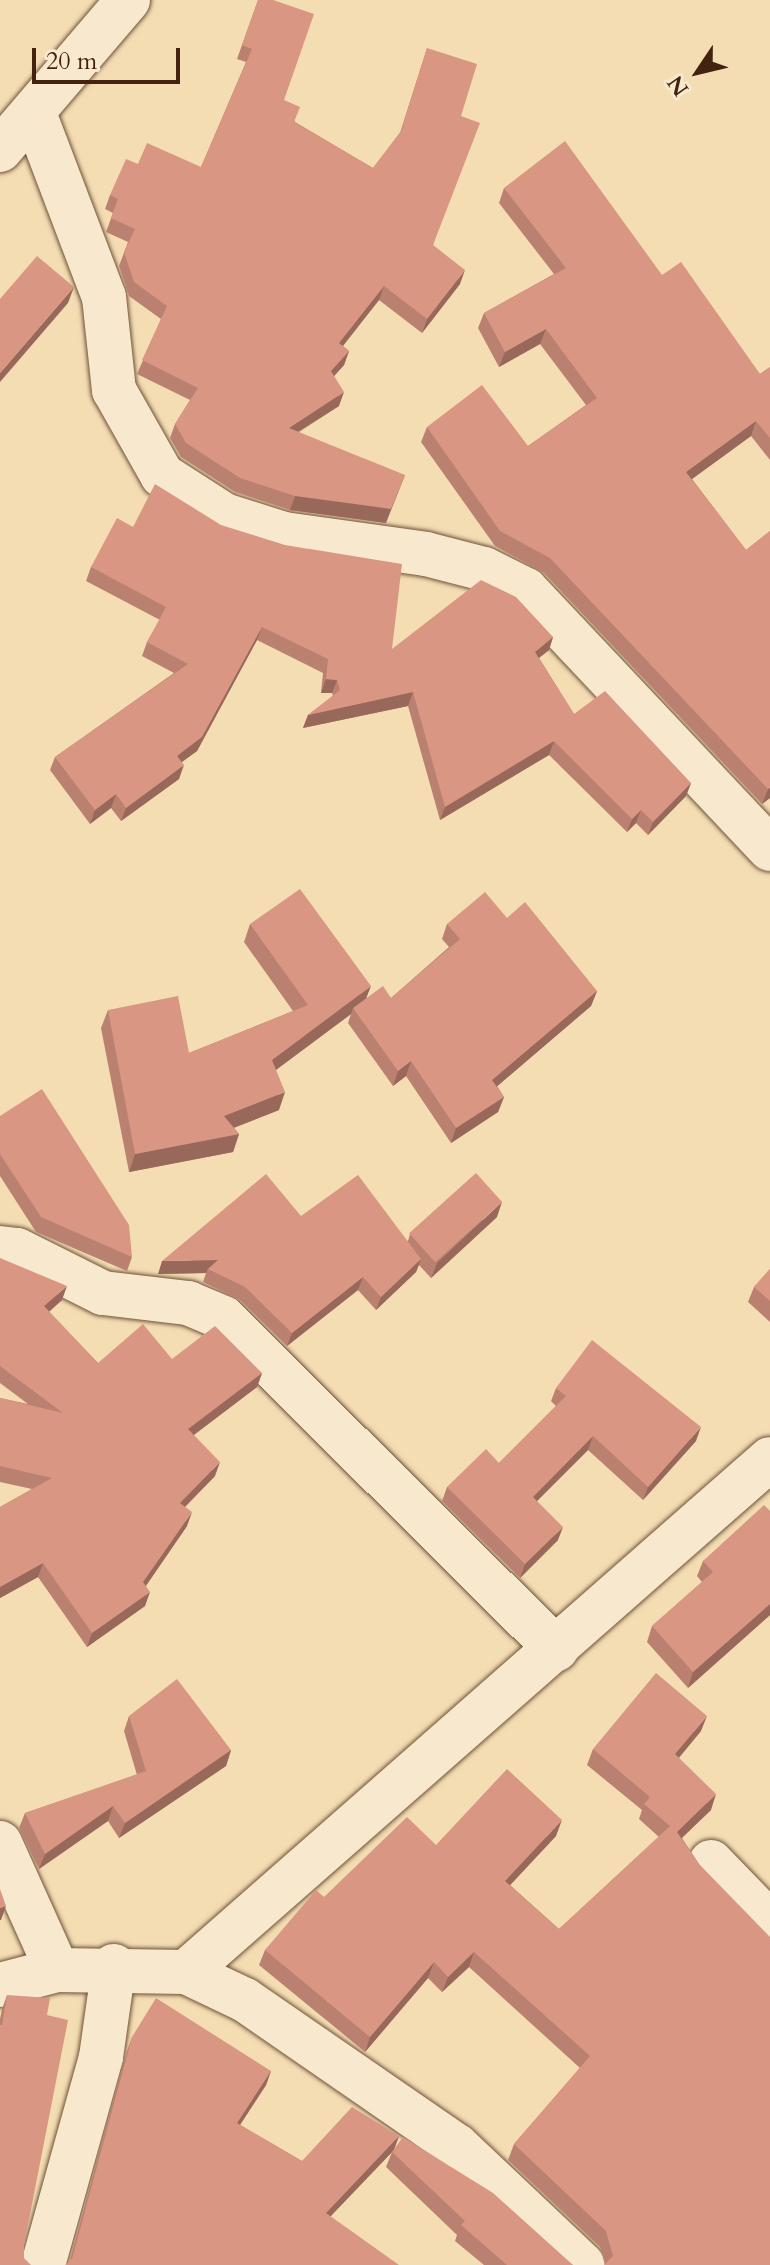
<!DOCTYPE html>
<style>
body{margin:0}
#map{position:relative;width:770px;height:2265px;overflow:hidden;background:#f4ddb3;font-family:Cardo,serif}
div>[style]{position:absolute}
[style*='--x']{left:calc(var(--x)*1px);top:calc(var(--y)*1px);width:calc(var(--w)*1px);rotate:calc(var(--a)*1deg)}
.roads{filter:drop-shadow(0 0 2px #6f5239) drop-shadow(0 0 2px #6f5239)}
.street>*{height:44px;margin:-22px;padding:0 22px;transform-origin:22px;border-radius:22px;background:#f8e9ce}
.secondary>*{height:44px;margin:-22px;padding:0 22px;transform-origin:22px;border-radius:22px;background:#f8e9ce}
.wall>*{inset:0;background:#bb8170}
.shaded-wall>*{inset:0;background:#98695b}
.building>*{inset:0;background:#d99682;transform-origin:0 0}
span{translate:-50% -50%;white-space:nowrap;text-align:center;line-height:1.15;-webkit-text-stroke:7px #f8e9ce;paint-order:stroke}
.north{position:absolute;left:658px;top:32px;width:80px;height:80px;-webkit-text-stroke:6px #f8e9ce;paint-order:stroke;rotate:235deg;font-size:22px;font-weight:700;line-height:32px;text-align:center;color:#432310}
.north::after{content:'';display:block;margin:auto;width:28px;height:36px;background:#432310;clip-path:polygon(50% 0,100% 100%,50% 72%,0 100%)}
.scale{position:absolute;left:32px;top:48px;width:148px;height:36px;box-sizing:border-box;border:4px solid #432310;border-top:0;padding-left:10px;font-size:24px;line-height:28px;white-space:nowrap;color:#432310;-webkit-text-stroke:6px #f8e9ce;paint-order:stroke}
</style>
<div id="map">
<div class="roads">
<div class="street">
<div style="--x:34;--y:113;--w:197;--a:69.2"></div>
<div style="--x:104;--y:297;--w:94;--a:83.9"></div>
<div style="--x:114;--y:390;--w:98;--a:60.5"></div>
<div style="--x:162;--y:475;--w:74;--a:32.8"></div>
<div style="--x:224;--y:515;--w:63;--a:17.6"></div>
<div style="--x:284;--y:534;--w:143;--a:8"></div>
<div style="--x:426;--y:554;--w:60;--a:14.5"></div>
<div style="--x:484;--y:569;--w:47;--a:26.6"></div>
<div style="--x:526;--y:590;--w:356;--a:46.7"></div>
<div style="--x:0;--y:1248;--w:17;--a:7"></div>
<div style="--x:17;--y:1250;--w:96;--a:26.6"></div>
<div style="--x:103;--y:1293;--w:86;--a:6.7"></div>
<div style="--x:188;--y:1303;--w:38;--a:23"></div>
<div style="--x:223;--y:1318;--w:470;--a:44.8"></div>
<div style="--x:0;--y:1843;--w:139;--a:65.8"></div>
<div style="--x:711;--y:1862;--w:85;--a:46"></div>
<div style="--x:186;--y:1972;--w:777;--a:-41.3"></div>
<div style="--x:0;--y:1985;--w:59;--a:-14.7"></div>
<div style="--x:57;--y:1970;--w:129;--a:0.9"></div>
<div style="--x:186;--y:1972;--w:65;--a:25.4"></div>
<div style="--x:245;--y:2000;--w:257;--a:34.6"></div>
<div style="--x:457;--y:2146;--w:173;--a:43.4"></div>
<div style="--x:43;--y:2265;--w:216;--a:-74.4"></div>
<div style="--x:101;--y:2057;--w:92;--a:-81.9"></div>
</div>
<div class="secondary">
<div style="--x:0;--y:150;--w:197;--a:-49.5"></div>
</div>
</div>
<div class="wall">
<div style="clip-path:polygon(258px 0,284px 100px,295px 122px,373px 168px,400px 133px,427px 48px,461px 116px,433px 245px,460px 284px,422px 333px,379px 300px,343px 346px,349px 351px,344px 365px,334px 376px,339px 406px,299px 432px,386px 523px,290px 510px,235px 492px,181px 457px,170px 438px,175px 424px,190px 400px,137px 374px,161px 319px,129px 296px,119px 266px,128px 242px,106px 232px,113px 213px,105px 209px,110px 195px,138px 164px,201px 167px,246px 62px,237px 59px)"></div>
<div style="clip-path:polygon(504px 188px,662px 275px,760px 374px,770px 367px,770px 460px,751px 436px,692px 479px,746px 550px,770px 531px,770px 798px,762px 804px,544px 573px,495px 546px,421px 442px,427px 427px,528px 446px,586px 405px,540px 344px,499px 367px,478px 328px,484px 313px,554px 274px,499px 203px)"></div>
<div style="clip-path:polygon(133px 527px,392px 649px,553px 637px,549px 650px,539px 658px,574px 714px,691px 783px,686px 796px,648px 835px,636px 823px,627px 832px,549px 755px,440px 820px,408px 706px,303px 728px,308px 715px,333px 696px,332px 693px,321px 693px,323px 673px,257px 640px,197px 751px,182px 762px,179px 779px,121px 821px,111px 808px,90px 824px,50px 770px,55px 757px,174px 673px,142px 656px,147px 642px,160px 620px,86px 581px,91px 567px)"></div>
<div style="clip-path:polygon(507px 918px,597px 991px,591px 1006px,497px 1086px,504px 1097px,498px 1112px,451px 1143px,406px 1076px,393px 1086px,348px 1023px,351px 1014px,276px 1070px,279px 1110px,234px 1128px,239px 1134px,233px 1152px,129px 1172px,101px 1028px,108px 1010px,189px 1053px,293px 1011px,244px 942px,250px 924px,367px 998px,391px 998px,449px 947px,442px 939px,447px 924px)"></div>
<div style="clip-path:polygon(0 1116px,132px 1257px,127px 1271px,36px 1232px,0 1176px)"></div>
<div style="clip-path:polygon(301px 1216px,408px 1241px,410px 1234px,497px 1217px,431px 1278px,419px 1265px,416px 1272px,376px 1310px,358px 1290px,287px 1346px,240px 1300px,203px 1282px,206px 1273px,158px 1274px)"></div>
<div style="clip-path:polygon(0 1258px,62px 1300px,49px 1312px,98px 1363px,172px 1359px,262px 1373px,257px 1387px,194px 1435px,215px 1476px,185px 1507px,187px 1526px,146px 1586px,145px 1606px,87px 1647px,38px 1577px,0 1598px,0 1507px,32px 1489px,0 1482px,0 1398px,28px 1404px,0 1383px)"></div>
<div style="clip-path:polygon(770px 1269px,770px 1322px,748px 1302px,754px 1287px)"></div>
<div style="clip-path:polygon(556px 1388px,696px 1441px,643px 1500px,588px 1450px,537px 1501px,558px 1540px,520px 1578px,442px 1501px,447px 1487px,499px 1463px,556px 1406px,551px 1401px)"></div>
<div style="clip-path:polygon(770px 1511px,770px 1615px,688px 1688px,647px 1642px,652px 1626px,702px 1582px,697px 1576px,703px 1561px)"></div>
<div style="clip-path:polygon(129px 1716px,231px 1750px,226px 1766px,119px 1838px,108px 1821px,39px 1869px,19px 1828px,25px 1813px,137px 1775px,124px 1731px)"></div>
<div style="clip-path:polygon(701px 1731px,679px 1758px,711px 1810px,682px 1838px,699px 1864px,770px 2265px,605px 2264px,600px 2247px,508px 2160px,514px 2144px,580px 2068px,469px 1967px,442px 1992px,428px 1978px,365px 2052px,259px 1965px,265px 1950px,324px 1897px,436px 1845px,556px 1836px,510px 1885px,559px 1929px,659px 1837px,639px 1819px,642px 1810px,587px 1765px,593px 1749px)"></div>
<div style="clip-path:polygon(7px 1995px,24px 2258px,0 2265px,0 2019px,2px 2009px)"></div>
<div style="clip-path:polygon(132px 2037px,271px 2071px,266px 2085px,240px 2125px,302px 2161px,399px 2136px,394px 2149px,573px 2265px,484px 2265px,455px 2241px,457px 2235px,386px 2167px,392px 2152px,331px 2216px,70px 2260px,127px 2051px)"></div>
</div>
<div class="shaded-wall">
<div style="clip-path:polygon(465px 270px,460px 284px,422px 333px,427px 319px)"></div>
<div style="clip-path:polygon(384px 286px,379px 300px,334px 357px,339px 343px)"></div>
<div style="clip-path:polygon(74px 287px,68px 303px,0 382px,0 373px)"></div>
<div style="clip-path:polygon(546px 329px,540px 344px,499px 367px,505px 352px)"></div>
<div style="clip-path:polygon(349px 351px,344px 365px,326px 385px,331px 371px)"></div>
<div style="clip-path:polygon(344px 392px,339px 406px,283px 441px,289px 428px)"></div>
<div style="clip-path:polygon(756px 421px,751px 436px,681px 487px,686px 472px)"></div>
<div style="clip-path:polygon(405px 475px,386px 523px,290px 510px,295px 496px)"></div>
<div style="clip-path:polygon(262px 627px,257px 640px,197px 751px,172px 769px,177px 756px)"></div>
<div style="clip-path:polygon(553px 637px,549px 650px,530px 665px,535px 652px)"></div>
<div style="clip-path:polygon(326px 679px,337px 680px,332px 693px,321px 693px)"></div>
<div style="clip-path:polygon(413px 692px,408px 706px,303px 728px,308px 715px)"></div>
<div style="clip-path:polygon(554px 741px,549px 755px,440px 820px,445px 807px)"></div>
<div style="clip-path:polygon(184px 765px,179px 779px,121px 821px,126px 808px)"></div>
<div style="clip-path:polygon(691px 783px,686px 796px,648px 835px,653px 822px)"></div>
<div style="clip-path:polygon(770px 788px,770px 798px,762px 804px,768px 789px)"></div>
<div style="clip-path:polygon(116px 794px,111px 808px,90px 824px,95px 810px)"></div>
<div style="clip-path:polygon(641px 810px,636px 823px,627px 832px,632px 819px)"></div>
<div style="clip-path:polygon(371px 986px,364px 1004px,353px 1008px,351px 1014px,265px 1078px,272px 1060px)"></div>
<div style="clip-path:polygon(597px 991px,591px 1006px,487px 1095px,492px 1080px)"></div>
<div style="clip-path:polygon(411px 1061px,406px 1076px,393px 1086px,398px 1071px)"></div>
<div style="clip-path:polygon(285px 1092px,279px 1110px,217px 1134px,224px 1116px)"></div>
<div style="clip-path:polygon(504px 1097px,498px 1112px,451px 1143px,456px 1128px)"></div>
<div style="clip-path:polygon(239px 1134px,233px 1152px,129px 1172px,135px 1154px)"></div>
<div style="clip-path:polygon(502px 1202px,497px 1217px,431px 1278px,437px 1263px)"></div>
<div style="clip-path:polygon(421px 1259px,416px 1272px,376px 1310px,381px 1297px)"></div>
<div style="clip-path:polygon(218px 1260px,208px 1269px,206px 1273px,158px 1274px,162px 1261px)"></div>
<div style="clip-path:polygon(363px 1277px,358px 1290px,287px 1346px,292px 1333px)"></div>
<div style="clip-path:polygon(67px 1286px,62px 1300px,38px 1321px,44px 1306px)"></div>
<div style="clip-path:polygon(262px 1373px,257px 1387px,183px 1443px,188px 1429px)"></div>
<div style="clip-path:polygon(701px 1427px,696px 1441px,643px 1500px,648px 1487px)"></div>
<div style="clip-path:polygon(593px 1436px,588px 1450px,528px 1510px,533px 1497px)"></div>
<div style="clip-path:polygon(220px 1462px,215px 1476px,175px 1517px,180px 1503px)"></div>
<div style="clip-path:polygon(192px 1512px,187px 1526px,138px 1597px,143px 1582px)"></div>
<div style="clip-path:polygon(563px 1527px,558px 1540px,520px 1578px,525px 1564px)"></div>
<div style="clip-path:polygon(43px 1563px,38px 1577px,0 1598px,0 1587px)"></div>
<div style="clip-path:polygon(150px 1592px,145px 1606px,87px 1647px,92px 1633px)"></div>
<div style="clip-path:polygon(770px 1604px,770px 1615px,688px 1688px,693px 1672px)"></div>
<div style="clip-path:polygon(707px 1716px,701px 1731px,669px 1769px,675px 1754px)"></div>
<div style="clip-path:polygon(231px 1750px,226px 1766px,119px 1838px,125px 1823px)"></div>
<div style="clip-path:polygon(716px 1794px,711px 1810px,672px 1847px,677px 1832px)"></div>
<div style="clip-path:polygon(113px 1806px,108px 1821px,39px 1869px,45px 1854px)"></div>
<div style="clip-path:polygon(562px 1820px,556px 1836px,500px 1896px,505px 1881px)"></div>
<div style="clip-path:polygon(6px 1906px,1px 1920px,0 1920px,0 1908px)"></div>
<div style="clip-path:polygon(474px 1952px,469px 1967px,442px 1992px,448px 1977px)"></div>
<div style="clip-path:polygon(434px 1962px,428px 1978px,365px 2052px,370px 2037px)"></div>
<div style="clip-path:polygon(271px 2071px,266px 2085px,232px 2137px,237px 2123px)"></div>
<div style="clip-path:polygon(399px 2136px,394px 2150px,321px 2226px,326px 2213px)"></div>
</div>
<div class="building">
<div style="clip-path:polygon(258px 0,273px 0,314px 14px,284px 100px,300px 107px,294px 122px,373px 168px,401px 131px,427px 48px,477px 64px,461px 116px,480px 123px,433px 245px,465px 270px,427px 319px,384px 286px,339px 343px,349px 351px,331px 371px,344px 392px,289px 428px,405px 475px,391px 509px,295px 496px,240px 478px,186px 443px,175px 424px,198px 388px,142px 360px,167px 306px,134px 282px,124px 252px,135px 229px,111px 218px,118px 199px,110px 195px,126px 159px,138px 164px,147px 143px,201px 167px,252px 49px,242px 45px)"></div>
<div style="clip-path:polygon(565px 141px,662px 275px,681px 262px,760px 374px,770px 367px,770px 438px,756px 421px,686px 472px,746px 550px,770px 531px,770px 788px,768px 789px,550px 558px,500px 531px,427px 427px,482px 385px,528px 446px,597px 398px,546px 329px,505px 352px,484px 313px,566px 268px,504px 188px)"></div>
<div style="clip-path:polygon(37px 256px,74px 287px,0 373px,0 299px)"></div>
<div style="clip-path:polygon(155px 484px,221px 525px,285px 545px,402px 564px,392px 649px,481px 580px,516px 597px,553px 637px,535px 652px,574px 714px,605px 691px,691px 783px,653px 822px,641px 810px,632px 819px,554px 741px,445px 807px,413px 692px,308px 715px,340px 690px,337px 680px,326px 679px,328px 659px,262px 627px,202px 737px,177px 756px,184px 765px,126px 808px,116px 794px,95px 810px,55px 757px,188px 664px,147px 642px,166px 607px,91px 567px,117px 518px,133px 527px)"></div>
<div style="clip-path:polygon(300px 889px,371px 986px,272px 1060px,285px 1092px,224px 1116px,239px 1134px,135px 1154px,108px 1010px,178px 996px,189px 1053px,308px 1005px,250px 924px)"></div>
<div style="clip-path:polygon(485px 892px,507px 918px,525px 902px,597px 991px,492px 1080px,504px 1097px,456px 1128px,411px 1061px,398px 1071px,353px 1008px,383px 986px,391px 998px,460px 939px,447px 924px)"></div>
<div style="clip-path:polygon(42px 1089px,129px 1225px,132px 1257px,41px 1217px,0 1154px,0 1116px)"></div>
<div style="left:476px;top:1173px;width:39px;height:90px;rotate:48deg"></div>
<div style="clip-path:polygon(266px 1174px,301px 1216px,358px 1175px,421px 1259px,381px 1297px,363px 1277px,292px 1333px,245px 1287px,208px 1269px,218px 1260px,162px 1261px)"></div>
<div style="clip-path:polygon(0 1258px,67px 1286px,44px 1306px,98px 1363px,143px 1324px,172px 1359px,215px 1326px,262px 1373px,188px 1429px,220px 1462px,180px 1503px,192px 1512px,143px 1582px,150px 1592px,92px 1633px,43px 1563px,0 1587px,0 1507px,52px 1478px,0 1466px,0 1398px,63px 1413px,0 1366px)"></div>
<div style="clip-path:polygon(770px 1269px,770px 1301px,754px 1287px)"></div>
<div style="clip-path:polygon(592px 1340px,701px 1427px,648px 1487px,593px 1436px,533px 1497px,563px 1527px,525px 1564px,447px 1487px,486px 1449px,499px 1463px,566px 1396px,556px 1388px)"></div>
<div style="clip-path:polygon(764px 1505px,770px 1511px,770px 1604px,693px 1672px,652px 1626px,713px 1572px,703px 1561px)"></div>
<div style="clip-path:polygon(656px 1673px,707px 1716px,675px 1754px,716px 1794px,677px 1832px,699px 1864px,770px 1937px,770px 2265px,604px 2265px,613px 2256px,606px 2231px,514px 2144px,590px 2056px,474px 1952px,448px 1977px,434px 1962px,370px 2037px,265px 1950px,316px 1890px,324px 1897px,407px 1817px,436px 1845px,507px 1769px,562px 1820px,505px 1881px,559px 1929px,670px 1826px,644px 1804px,650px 1797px,593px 1749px)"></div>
<div style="clip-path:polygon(177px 1679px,231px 1750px,125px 1823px,113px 1806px,45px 1854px,25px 1813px,146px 1771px,129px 1716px)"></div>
<div style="clip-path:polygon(0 1889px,6px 1906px,0 1908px)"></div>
<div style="clip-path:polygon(7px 1995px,50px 1998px,47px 2015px,68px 2020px,24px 2245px,24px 2258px,31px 2265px,0 2265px,0 2025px,2px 2025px)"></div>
<div style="clip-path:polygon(156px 1998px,271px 2071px,237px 2123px,302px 2161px,352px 2107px,399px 2136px,326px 2213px,399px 2265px,65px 2265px,72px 2259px,132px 2037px)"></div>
<div style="clip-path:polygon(403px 2137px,493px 2193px,573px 2265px,507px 2265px,461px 2225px,465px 2221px,392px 2152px)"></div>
</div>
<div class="north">N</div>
<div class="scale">20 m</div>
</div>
